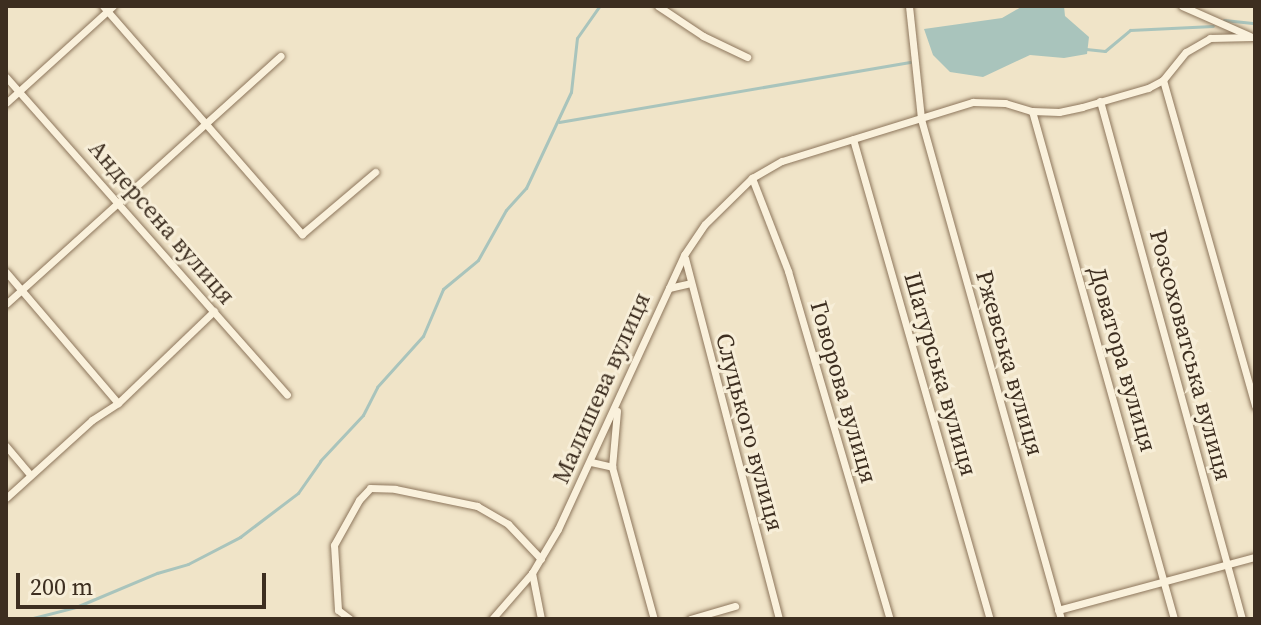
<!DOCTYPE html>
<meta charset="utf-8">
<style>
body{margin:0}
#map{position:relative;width:1261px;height:625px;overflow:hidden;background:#f0e4c8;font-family:"Source Serif 4",serif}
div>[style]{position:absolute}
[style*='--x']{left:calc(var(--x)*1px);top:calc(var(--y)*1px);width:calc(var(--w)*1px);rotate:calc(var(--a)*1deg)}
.water>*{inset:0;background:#a9c4bc}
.stream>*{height:3px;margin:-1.5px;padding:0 1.5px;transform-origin:1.5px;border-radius:1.5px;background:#a9c4bc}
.roads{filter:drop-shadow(0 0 2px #8d765c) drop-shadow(0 0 2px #8d765c)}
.minor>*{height:7px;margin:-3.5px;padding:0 3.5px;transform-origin:3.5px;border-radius:3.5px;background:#faf1dc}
span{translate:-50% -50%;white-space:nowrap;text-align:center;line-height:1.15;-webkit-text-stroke:6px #f7eed8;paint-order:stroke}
.street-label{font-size:24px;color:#3d2e20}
.frame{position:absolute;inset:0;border:8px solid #3d2e20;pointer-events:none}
.scale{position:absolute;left:16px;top:573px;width:250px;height:36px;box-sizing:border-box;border:4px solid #3d2e20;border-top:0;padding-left:10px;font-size:24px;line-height:28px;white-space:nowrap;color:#3d2e20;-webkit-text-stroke:6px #f7eed8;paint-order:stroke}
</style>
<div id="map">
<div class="water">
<div style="clip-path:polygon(1023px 6px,1064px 6px,1065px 16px,1089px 37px,1087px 54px,1064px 58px,1030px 55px,983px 77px,950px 72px,933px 55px,924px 29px,1002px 18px)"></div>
</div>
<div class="stream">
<div style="--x:1224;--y:20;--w:31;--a:6"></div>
<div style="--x:1086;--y:49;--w:19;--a:6"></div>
<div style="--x:1105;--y:51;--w:33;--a:-40"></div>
<div style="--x:1130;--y:30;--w:83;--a:-2.8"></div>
<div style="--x:559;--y:122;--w:356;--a:-9.7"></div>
<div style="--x:6;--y:618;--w:27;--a:0"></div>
<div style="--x:33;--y:618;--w:44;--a:-14.3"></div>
<div style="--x:76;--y:607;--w:88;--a:-22.8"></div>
<div style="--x:157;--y:573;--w:32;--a:-16"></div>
<div style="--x:188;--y:564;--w:59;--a:-27.4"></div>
<div style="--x:240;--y:537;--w:73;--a:-37.2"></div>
<div style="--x:298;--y:493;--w:39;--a:-55"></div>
<div style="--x:320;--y:461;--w:63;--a:-46.9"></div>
<div style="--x:363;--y:415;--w:31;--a:-63"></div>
<div style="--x:377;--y:387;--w:69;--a:-48"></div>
<div style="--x:423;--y:336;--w:51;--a:-66.9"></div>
<div style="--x:443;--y:289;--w:45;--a:-39.6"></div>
<div style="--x:478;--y:260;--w:57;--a:-60.8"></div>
<div style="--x:506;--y:210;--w:30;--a:-48"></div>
<div style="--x:526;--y:188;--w:106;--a:-64.9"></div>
<div style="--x:571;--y:92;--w:54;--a:-83.7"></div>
<div style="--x:577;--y:38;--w:39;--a:-55"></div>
</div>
<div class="roads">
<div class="minor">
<div style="--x:103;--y:6;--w:303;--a:48.9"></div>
<div style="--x:302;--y:234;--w:96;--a:-40.3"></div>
<div style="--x:658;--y:6;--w:54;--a:33.7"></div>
<div style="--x:703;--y:36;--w:49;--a:25.5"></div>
<div style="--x:909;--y:6;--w:114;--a:83.9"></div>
<div style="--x:921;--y:119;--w:519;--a:74.36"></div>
<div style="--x:1182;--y:6;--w:74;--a:23.8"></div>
<div style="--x:6;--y:77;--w:424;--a:48.5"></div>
<div style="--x:1163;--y:80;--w:339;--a:74.2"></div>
<div style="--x:1100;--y:101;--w:537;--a:74.67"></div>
<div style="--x:6;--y:103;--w:144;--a:-42.2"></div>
<div style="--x:1032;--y:111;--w:527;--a:74.38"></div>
<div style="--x:853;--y:139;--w:499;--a:74.1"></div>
<div style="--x:752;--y:178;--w:100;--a:68.8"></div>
<div style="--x:788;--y:271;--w:363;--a:73.7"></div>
<div style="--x:685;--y:258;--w:373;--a:75.4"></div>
<div style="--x:6;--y:272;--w:172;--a:49.5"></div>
<div style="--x:669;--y:288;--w:22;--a:-13"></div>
<div style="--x:6;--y:304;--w:370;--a:-42.1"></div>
<div style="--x:617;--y:411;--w:56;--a:95.1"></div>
<div style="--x:612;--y:467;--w:158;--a:74.6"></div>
<div style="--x:6;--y:446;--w:38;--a:50"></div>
<div style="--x:591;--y:462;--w:22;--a:13"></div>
<div style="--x:6;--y:498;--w:116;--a:-42.2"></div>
<div style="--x:92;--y:420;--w:31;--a:-33"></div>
<div style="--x:118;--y:403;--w:133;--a:-43.8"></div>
<div style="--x:532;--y:573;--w:47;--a:78.9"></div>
<div style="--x:1058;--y:610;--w:204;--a:-15.1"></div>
<div style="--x:350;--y:619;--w:15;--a:-143"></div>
<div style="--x:338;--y:610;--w:65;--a:-93.5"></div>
<div style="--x:334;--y:545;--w:51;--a:-60.9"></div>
<div style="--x:359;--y:500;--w:16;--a:-47"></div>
<div style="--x:370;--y:488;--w:25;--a:2"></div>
<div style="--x:395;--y:489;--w:84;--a:11.7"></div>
<div style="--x:477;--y:506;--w:36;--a:30"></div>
<div style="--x:508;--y:524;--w:48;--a:46.7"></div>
<div style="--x:492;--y:619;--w:61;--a:-49"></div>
<div style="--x:532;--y:573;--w:51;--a:-59.4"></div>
<div style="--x:558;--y:529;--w:302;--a:-65.3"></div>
<div style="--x:684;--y:255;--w:37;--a:-56"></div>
<div style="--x:705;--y:224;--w:66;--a:-44.4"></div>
<div style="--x:752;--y:178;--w:34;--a:-30"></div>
<div style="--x:782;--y:161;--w:200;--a:-17.2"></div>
<div style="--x:973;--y:102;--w:32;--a:2"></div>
<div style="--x:1005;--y:103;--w:28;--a:17"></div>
<div style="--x:1032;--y:111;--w:27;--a:2"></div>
<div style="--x:1059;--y:112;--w:24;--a:-12"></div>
<div style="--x:1082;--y:107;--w:69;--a:-16.1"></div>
<div style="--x:1148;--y:88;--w:17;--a:-28"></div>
<div style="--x:1163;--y:80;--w:36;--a:-51"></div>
<div style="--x:1186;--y:52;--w:28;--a:-30"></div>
<div style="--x:1210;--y:38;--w:43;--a:-1.3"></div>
<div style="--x:690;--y:619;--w:47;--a:-16.1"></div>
</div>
</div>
<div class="street-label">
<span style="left:162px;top:222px;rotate:49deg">Андерсена вулиця</span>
<span style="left:1191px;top:355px;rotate:75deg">Розсоховатська вулиця</span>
<span style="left:1123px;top:359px;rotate:74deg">Доватора вулиця</span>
<span style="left:1010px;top:363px;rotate:74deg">Ржевська вулиця</span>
<span style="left:941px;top:374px;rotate:74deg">Шатурська вулиця</span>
<span style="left:601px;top:388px;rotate:-66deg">Малишева вулиця</span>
<span style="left:844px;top:392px;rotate:74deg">Говорова вулиця</span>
<span style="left:750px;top:432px;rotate:75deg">Слуцького вулиця</span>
</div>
<div class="frame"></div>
<div class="scale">200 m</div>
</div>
